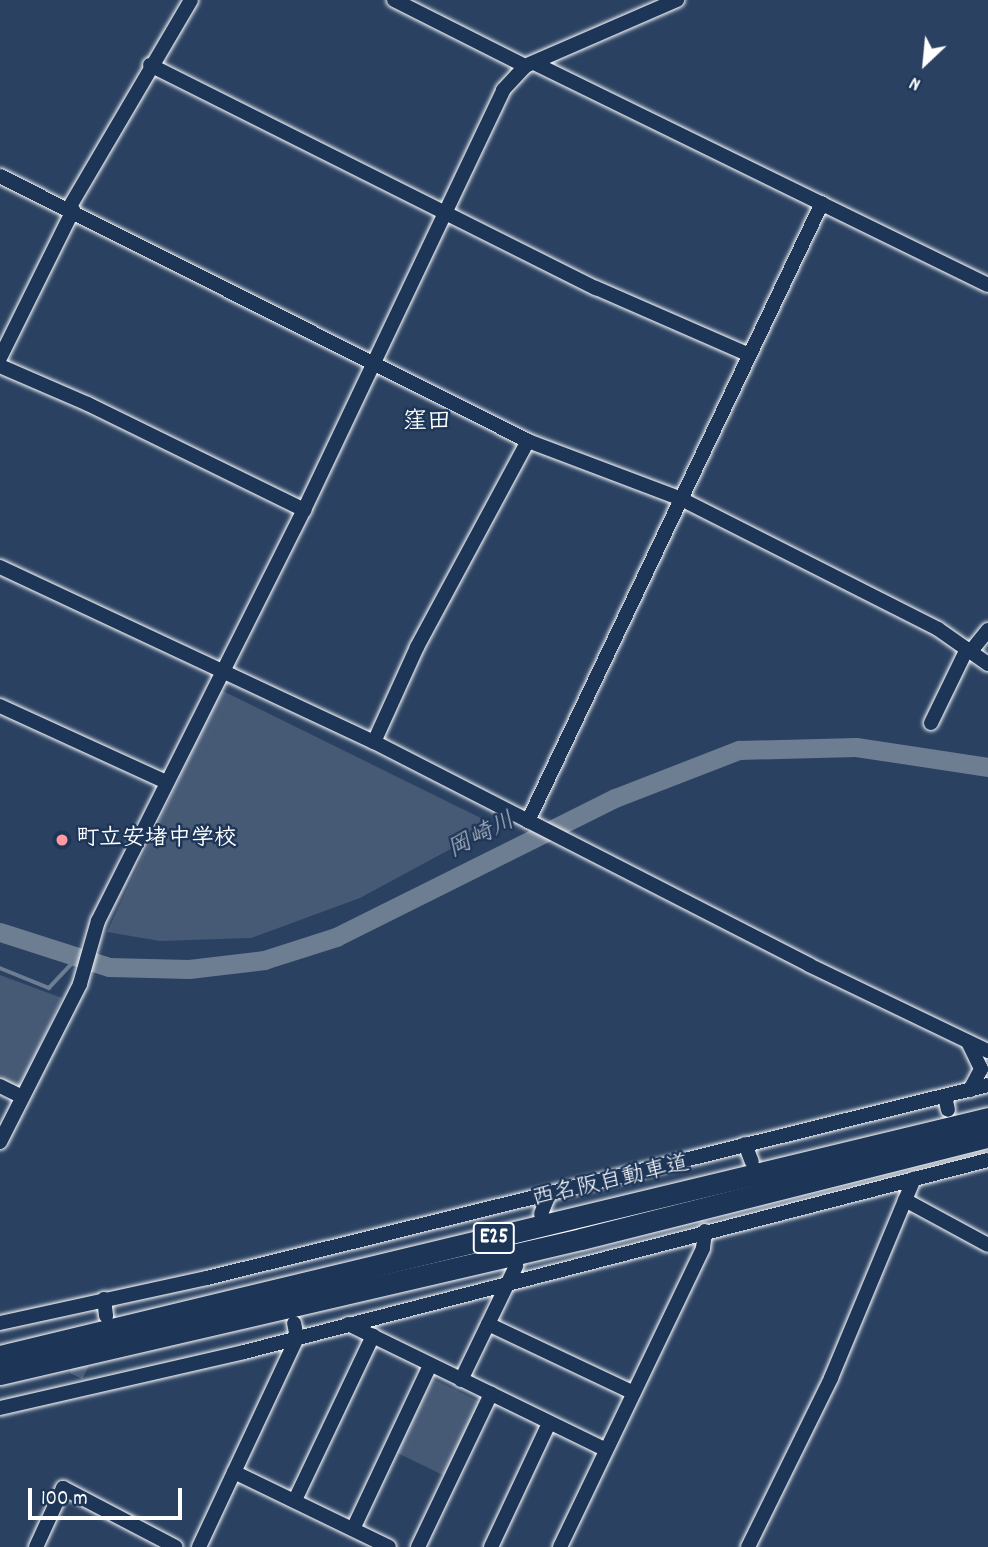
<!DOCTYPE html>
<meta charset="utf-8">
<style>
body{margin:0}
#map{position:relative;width:988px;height:1547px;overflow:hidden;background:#2a4161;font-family:Dekko,"Klee One",sans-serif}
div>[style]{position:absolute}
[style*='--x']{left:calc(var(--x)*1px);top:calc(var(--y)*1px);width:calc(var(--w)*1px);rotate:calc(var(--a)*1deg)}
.green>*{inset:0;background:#465975;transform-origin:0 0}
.stream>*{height:3.5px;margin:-1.75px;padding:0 1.75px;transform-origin:1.75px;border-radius:1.75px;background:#6d7d92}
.river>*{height:19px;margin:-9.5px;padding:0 9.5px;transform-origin:9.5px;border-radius:9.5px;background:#6d7d92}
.minor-tunnel>*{height:14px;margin-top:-7px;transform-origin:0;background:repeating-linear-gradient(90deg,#4a5e79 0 14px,transparent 0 21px)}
.roads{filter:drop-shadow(0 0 2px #fff) drop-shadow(0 0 2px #fff)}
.minor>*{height:14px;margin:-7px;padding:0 7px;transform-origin:7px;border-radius:7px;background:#1d3557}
.highway>*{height:21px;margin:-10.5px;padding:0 10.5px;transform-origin:10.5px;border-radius:10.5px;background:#1d3557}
.dots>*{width:19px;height:19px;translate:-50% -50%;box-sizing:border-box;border:4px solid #1d3557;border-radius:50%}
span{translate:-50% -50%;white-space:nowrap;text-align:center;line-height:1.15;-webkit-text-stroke:5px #1d3557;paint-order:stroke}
.shield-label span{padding:2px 5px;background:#1d3557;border:2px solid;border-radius:5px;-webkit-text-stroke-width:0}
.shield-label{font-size:21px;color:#fff;font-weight:700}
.poi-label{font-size:23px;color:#fff;font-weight:700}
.left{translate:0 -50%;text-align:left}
.street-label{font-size:23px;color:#fff}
.neighbourhood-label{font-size:24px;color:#fff;font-weight:700}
.water-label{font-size:24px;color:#b6bec8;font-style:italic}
.north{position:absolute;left:890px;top:28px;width:70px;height:70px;-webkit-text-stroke:5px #1d3557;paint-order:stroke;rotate:206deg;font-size:19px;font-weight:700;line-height:28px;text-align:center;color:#fff}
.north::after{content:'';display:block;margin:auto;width:24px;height:32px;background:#fff;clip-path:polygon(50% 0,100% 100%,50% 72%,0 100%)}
.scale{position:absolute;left:28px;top:1488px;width:154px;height:32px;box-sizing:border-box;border:4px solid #fff;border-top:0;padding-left:9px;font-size:21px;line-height:24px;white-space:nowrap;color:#fff;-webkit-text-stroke:5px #1d3557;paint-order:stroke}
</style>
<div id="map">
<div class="green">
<div style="clip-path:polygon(221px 690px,225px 692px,495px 825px,360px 898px,251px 938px,160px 941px,107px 932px)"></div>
<div style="clip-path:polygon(0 975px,62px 998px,21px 1086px,15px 1087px,0 1079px)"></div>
<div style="left:433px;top:1379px;width:53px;height:82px;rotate:26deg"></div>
</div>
<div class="stream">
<div style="--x:0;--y:968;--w:53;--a:22.2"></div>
<div style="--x:49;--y:988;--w:40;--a:-47"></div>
</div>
<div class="river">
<div style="--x:0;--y:932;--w:114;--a:17.8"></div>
<div style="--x:109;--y:967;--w:80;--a:1.4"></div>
<div style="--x:189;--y:969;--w:76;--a:-6.8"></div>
<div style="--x:264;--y:960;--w:76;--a:-17.7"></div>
<div style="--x:336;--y:937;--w:312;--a:-26.5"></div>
<div style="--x:615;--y:798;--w:133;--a:-21.2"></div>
<div style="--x:739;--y:750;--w:117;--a:-1.5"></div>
<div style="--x:856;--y:747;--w:134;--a:8.6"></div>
</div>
<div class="minor-tunnel">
<div style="--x:76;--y:1376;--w:30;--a:-64"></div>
</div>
<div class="roads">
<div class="minor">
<div style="--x:394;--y:0;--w:147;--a:26.7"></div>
<div style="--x:534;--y:63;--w:505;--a:26.06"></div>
<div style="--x:150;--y:65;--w:499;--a:26.6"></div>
<div style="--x:596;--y:288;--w:167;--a:23.6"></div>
<div style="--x:0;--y:176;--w:591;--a:26.65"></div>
<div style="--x:528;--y:441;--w:161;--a:20.7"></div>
<div style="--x:679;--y:498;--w:290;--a:26.8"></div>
<div style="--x:938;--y:629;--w:61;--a:35"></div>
<div style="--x:69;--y:208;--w:241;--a:-59.6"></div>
<div style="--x:0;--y:358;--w:165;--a:-63.7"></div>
<div style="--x:0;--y:366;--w:96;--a:23.4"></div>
<div style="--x:88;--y:404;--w:241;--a:26.1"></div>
<div style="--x:0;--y:567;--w:413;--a:25.1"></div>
<div style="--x:374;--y:742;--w:489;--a:27.1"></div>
<div style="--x:809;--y:965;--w:199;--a:25.7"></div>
<div style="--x:971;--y:651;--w:27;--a:-51"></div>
<div style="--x:0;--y:706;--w:183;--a:24.6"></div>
<div style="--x:931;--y:723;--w:82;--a:-64.1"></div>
<div style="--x:374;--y:742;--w:104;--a:-65.6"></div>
<div style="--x:417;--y:647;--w:234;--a:-61.7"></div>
<div style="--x:528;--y:821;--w:684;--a:-64.56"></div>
<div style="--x:968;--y:1042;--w:30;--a:64"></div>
<div style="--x:981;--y:1069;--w:24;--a:118"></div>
<div style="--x:0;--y:1086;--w:25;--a:26"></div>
<div style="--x:945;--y:1096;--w:14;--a:78"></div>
<div style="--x:0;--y:1142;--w:177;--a:-63.1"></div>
<div style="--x:80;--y:984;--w:66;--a:-74.1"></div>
<div style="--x:98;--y:921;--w:460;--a:-63.4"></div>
<div style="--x:304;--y:510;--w:465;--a:-64.6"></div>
<div style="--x:503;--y:90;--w:33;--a:-47"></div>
<div style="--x:525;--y:66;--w:166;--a:-23.5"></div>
<div style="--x:745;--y:1144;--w:19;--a:69"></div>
<div style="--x:905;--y:1200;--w:94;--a:28.5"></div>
<div style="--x:541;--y:1214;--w:22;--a:-68"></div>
<div style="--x:104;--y:1299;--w:17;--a:83"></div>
<div style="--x:0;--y:1323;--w:212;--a:-12.3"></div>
<div style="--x:207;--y:1278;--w:804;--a:-13.88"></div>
<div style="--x:348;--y:1324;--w:287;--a:26"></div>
<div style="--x:488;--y:1324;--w:161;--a:25.3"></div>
<div style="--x:461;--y:1380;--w:127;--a:-64.2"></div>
<div style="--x:0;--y:1408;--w:250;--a:-12.9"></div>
<div style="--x:244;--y:1352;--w:768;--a:-14.47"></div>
<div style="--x:234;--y:1472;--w:172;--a:25.8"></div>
<div style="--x:295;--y:1500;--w:182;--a:-64.6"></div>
<div style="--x:353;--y:1529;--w:181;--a:-64.8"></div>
<div style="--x:36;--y:1547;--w:65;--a:-65.4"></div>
<div style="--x:63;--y:1488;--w:127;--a:27.6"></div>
<div style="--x:199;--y:1547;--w:231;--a:-64.9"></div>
<div style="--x:297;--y:1338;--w:15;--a:-101"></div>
<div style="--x:418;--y:1547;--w:170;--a:-64.5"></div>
<div style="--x:491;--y:1547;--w:137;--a:-64.9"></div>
<div style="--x:560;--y:1547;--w:331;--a:-64.4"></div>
<div style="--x:703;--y:1248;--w:17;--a:-83"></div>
<div style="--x:748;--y:1547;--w:188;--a:-63.8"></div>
<div style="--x:831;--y:1378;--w:216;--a:-67.4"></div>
</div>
<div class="highway">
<div style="--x:0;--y:1356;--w:1016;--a:-13.54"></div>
<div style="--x:0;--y:1374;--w:596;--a:-13.08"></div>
<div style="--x:581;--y:1239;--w:420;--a:-14.1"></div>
</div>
</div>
<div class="dots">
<div style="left:62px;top:840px;background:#ff9aa2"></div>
</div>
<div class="shield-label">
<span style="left:494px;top:1238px">E25</span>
</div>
<div class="poi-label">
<span class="left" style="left:76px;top:840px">町立安堵中学校</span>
</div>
<div class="street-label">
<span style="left:611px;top:1183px;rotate:-13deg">西名阪自動車道</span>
</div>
<div class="neighbourhood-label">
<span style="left:427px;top:424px">窪田</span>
</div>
<div class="water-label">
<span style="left:482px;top:837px;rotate:-27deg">岡崎川</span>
</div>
<div class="north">N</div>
<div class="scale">100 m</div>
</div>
